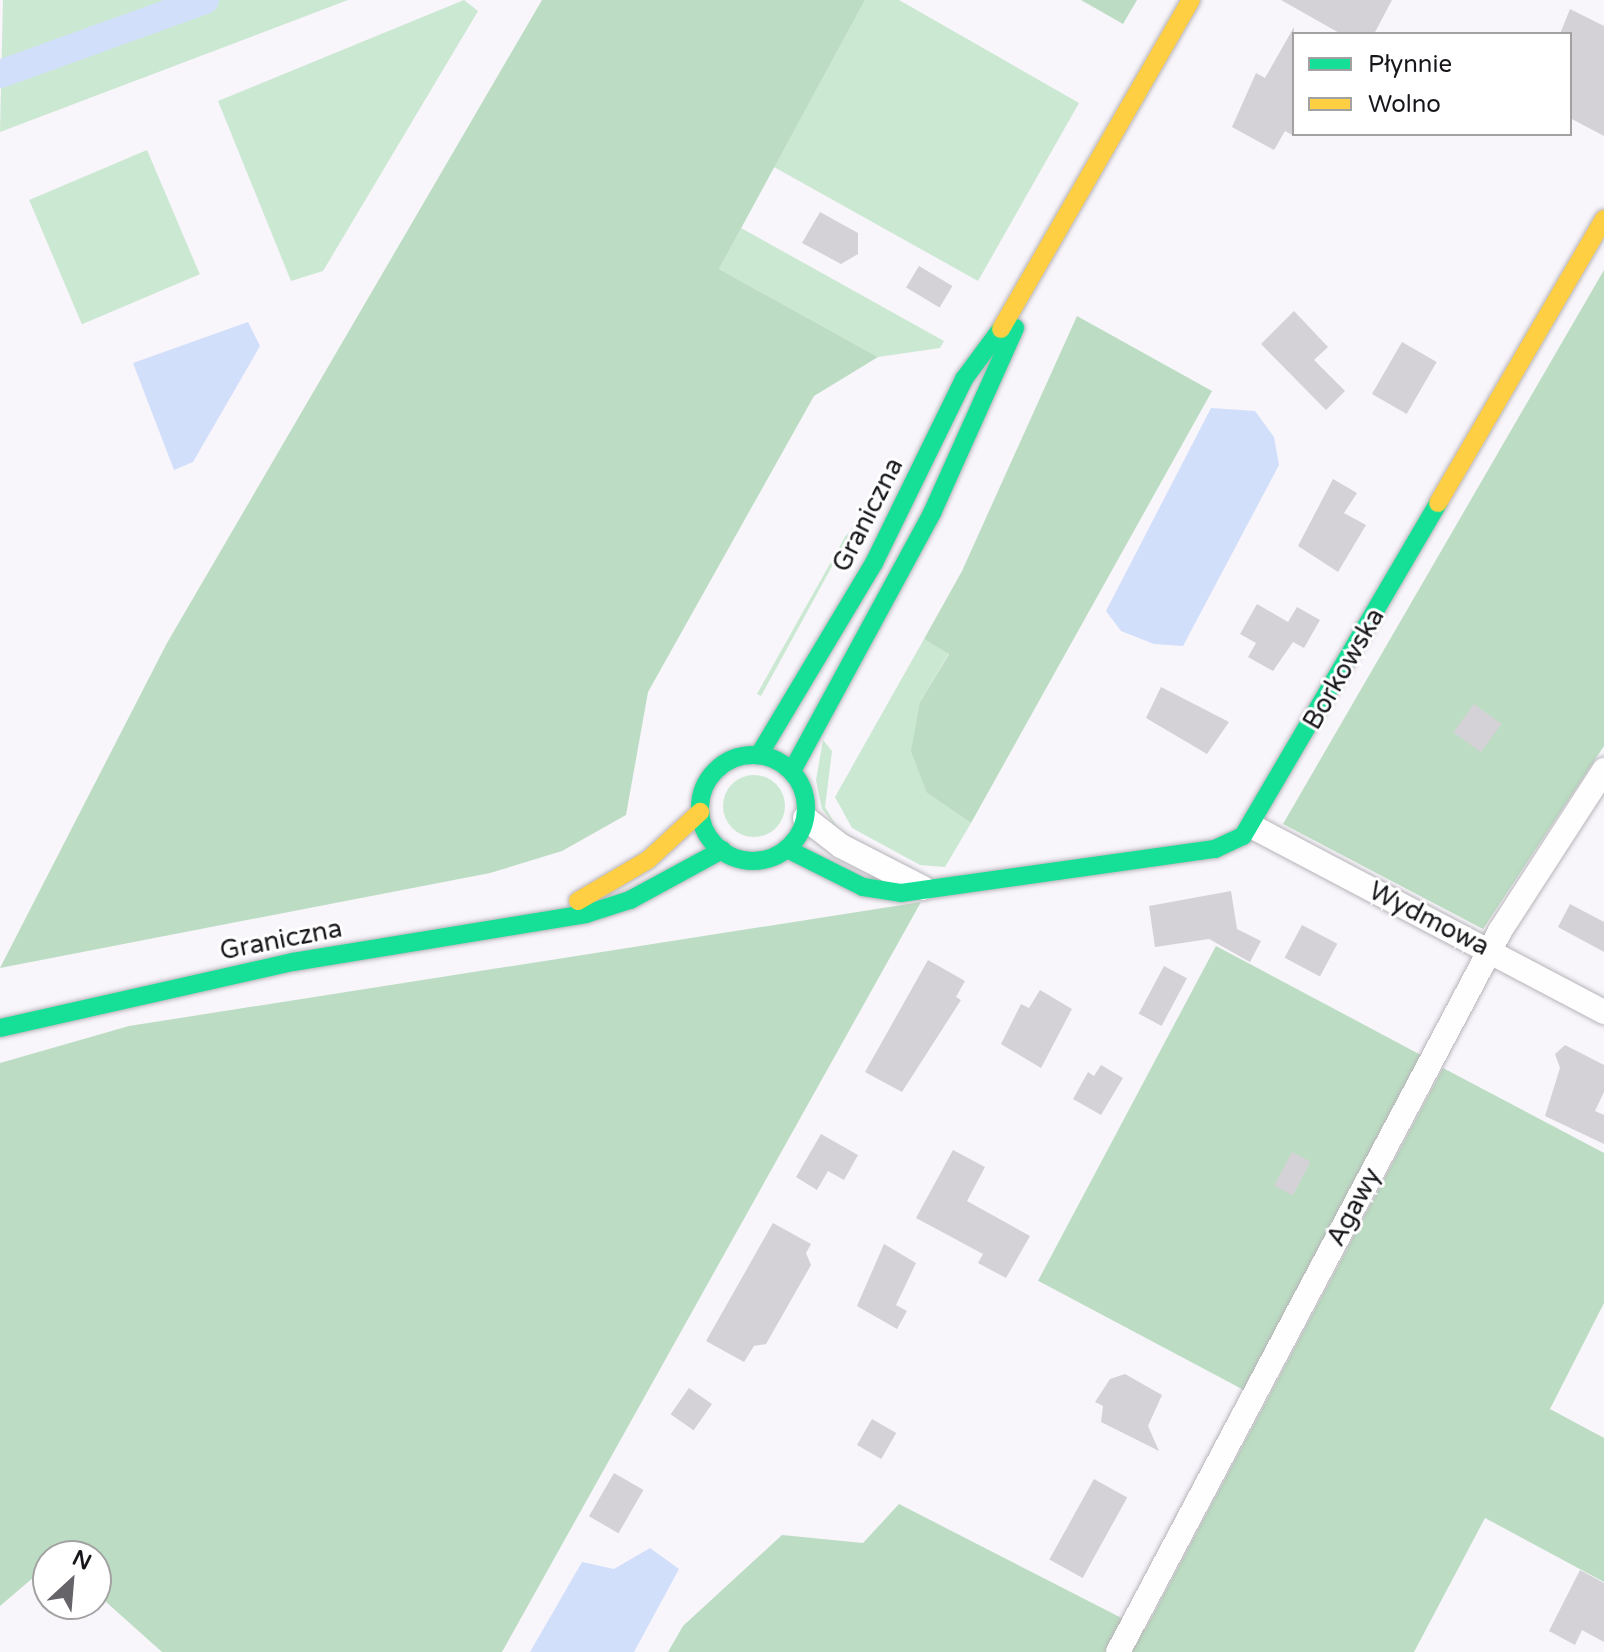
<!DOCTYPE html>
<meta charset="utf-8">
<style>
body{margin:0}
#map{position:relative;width:1604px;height:1652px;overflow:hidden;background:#f8f5fb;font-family:"Varela Round",sans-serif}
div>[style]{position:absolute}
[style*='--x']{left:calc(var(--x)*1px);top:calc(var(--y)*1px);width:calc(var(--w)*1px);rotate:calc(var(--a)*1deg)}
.green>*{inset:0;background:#cbe8d2;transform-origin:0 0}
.round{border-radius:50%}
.forest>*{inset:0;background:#bcddc3;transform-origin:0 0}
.water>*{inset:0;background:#d2dffb}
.canal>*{height:28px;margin:-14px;padding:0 14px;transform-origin:14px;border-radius:14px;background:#d2dffb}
.building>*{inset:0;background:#d4d2d7;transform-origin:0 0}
.roads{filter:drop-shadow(0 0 2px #b6b4b8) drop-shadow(0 0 2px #b6b4b8)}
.street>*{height:24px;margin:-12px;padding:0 12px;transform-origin:12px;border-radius:12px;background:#fefefe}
.fast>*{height:18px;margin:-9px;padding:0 9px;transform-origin:9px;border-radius:9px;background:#16e098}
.fast>.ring{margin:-9px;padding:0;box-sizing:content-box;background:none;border:18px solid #16e098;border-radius:50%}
.slow>*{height:18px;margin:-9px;padding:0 9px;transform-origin:9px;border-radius:9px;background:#ffcf43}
span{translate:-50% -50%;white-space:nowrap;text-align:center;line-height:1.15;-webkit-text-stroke:6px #fff;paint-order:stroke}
.street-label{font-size:26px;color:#18161a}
.legend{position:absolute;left:1292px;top:32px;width:280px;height:104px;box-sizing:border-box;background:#fff;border:2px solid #a3a2a3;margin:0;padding:10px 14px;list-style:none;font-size:24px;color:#18161a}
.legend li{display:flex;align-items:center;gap:16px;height:40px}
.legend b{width:40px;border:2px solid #a3a2a3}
.north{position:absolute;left:32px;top:1540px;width:80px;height:80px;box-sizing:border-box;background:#fff;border:2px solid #a3a2a3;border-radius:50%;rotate:26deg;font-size:22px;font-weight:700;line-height:32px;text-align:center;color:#18161a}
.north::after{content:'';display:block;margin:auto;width:28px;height:36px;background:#666469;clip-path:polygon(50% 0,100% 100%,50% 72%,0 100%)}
</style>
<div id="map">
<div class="green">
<div style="clip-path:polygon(3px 0,348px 0,0 132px)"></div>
<div style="clip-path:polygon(464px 0,478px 11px,323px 271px,291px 281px,218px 101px)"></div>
<div style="clip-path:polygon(865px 0,899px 0,1079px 103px,978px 281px,774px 167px)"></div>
<div style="left:147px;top:150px;width:135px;height:128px;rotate:67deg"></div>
<div style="clip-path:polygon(741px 228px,944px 341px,940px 348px,878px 357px,719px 269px)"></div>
<div style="clip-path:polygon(854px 526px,761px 696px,757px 694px,845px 537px)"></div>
<div style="clip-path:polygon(924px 639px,949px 653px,920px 702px,927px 793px,971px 823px,945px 867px,920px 865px,852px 828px,835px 797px)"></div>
<div style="clip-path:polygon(823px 740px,832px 751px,825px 807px,838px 829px,822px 809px,816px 780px)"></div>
<div class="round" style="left:723px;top:775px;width:62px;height:62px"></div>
</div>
<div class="forest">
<div style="clip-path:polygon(542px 0,865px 0,719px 269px,878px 357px,814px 396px,648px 692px,626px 815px,562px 851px,490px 873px,0 968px,167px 643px)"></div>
<div style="clip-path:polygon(1081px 0,1137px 0,1123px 24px)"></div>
<div style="clip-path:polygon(1604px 270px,1604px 746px,1483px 929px,1283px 824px)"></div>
<div style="clip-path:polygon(1077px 316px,1212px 391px,971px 823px,927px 793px,911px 751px,920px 702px,949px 654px,924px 639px,962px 571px)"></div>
<div style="clip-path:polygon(921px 902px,502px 1652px,162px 1652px,96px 1593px,96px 1556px,48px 1556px,48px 1565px,0 1606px,0 1063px,129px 1026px)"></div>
<div style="left:1216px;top:946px;width:233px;height:379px;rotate:28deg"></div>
<div style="clip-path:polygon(1443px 1068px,1604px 1153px,1604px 1303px,1550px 1409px,1604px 1438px,1604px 1582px,1485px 1518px,1414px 1652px,668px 1652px,683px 1626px,782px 1535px,863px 1543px,899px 1504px,1145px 1630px)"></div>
</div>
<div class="water">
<div style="clip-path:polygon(248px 322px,260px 346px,193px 462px,174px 470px,133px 363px)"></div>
<div style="clip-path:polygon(1211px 408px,1255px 411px,1274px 437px,1279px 465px,1183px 646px,1154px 644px,1121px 631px,1106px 611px)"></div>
<div style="clip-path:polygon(650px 1548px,679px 1569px,634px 1652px,530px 1652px,582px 1562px,614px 1569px)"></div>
</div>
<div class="canal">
<div style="--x:0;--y:74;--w:218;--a:-19.8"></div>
</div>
<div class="building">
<div style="clip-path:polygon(1281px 0,1392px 0,1374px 34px,1341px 34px)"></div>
<div style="clip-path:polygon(1570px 9px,1604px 26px,1604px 136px,1570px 118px,1570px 34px,1560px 34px)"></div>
<div style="clip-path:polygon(1294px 27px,1294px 136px,1285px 131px,1274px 150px,1232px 127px,1256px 73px,1265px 78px)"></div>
<div style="clip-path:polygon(820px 212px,858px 233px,858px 254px,841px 264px,802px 243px)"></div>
<div style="left:919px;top:266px;width:39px;height:25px;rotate:31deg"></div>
<div style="clip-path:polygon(1294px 311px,1328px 347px,1314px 360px,1345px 391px,1326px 410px,1261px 344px)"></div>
<div style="left:1402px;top:342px;width:40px;height:60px;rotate:30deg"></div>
<div style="clip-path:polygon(1333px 479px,1357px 493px,1344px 513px,1366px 525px,1338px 572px,1298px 546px)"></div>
<div style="clip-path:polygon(1257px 604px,1288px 622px,1297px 607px,1320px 620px,1304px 648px,1293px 642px,1273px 671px,1248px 657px,1256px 643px,1240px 634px)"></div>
<div style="clip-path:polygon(1161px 687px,1229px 722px,1207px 754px,1146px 718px)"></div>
<div style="left:1474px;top:704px;width:34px;height:35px;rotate:36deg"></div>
<div style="clip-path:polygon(1231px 891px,1237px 929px,1261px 941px,1250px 962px,1209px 939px,1155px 947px,1149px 906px)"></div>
<div style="clip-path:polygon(1570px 904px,1604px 922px,1604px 952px,1558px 927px)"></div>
<div style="left:1302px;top:925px;width:40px;height:37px;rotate:28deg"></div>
<div style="clip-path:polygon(928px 960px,965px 981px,956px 997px,961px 1000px,902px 1092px,865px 1072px)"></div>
<div style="left:1164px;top:966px;width:26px;height:54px;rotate:28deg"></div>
<div style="clip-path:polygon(1040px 990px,1072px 1009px,1041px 1068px,1001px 1044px,1021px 1004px,1029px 1008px)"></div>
<div style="clip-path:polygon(1565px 1045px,1604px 1065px,1604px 1092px,1595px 1111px,1604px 1115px,1604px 1144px,1545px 1116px,1560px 1068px,1555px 1054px)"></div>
<div style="clip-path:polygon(1101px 1065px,1123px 1078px,1101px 1115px,1073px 1099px,1088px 1072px,1094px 1076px)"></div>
<div style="clip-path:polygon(821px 1134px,858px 1155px,844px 1180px,828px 1171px,817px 1190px,796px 1177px)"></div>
<div style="clip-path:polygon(953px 1150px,985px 1167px,967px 1201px,1030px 1236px,1006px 1278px,978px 1263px,983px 1254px,916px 1218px)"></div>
<div style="left:1292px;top:1152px;width:21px;height:38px;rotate:28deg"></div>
<div style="clip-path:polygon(773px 1223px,811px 1244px,806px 1253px,811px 1265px,766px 1344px,754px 1346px,744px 1362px,706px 1341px)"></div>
<div style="clip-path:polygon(884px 1244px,916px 1263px,896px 1305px,907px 1311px,897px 1329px,857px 1306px)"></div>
<div style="clip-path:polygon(1125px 1374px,1162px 1395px,1148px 1426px,1159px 1451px,1101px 1422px,1103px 1406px,1095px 1402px,1110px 1379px)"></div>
<div style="left:689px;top:1388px;width:28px;height:32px;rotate:35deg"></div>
<div style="left:872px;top:1419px;width:28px;height:30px;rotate:30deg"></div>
<div style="left:614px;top:1473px;width:34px;height:50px;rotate:30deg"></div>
<div style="left:1094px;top:1479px;width:38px;height:92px;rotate:29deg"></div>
<div style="clip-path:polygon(1580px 1570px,1604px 1583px,1604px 1642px,1582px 1630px,1575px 1645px,1549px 1631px)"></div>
</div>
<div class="roads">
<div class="street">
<div style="--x:805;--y:818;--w:46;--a:37.9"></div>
<div style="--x:841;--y:846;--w:92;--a:27.1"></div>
<div style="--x:1253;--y:827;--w:397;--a:27.8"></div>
<div style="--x:1118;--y:1652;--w:816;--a:-62.08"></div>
<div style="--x:1500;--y:931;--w:192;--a:-57.1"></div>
</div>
<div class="fast">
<div class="ring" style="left:700px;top:755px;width:88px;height:88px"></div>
<div style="--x:759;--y:755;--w:224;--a:-59.1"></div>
<div style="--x:874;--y:563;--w:205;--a:-63.9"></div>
<div style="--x:964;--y:379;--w:62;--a:-53.5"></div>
<div style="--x:792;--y:771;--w:294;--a:-61.5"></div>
<div style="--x:932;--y:513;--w:203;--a:-65.8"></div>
<div style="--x:787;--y:849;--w:85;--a:26.6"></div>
<div style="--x:863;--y:887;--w:38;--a:9"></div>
<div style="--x:901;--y:893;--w:317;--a:-8"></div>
<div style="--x:1215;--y:849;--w:31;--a:-25"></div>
<div style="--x:1243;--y:836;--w:386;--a:-59.6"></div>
<div style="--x:0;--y:1028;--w:300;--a:-12.7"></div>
<div style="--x:293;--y:962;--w:297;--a:-9.3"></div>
<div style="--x:586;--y:914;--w:46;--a:-17.7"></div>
<div style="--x:630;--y:900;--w:105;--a:-28.5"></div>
</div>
<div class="slow">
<div style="--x:1001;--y:329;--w:380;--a:-60"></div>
<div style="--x:1438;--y:503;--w:329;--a:-59.7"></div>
<div style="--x:578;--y:901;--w:81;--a:-30.4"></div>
<div style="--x:648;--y:860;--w:71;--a:-42.7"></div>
</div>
</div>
<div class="street-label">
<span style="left:868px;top:515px;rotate:-63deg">Graniczna</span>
<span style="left:1344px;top:669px;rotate:-60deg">Borkowska</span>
<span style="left:1429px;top:919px;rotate:27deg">Wydmowa</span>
<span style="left:281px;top:940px;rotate:-11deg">Graniczna</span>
<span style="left:1354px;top:1207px;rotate:-62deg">Agawy</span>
</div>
<ul class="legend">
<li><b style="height:10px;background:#16e098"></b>Płynnie</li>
<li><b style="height:10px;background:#ffcf43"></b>Wolno</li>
</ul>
<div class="north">N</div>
</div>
